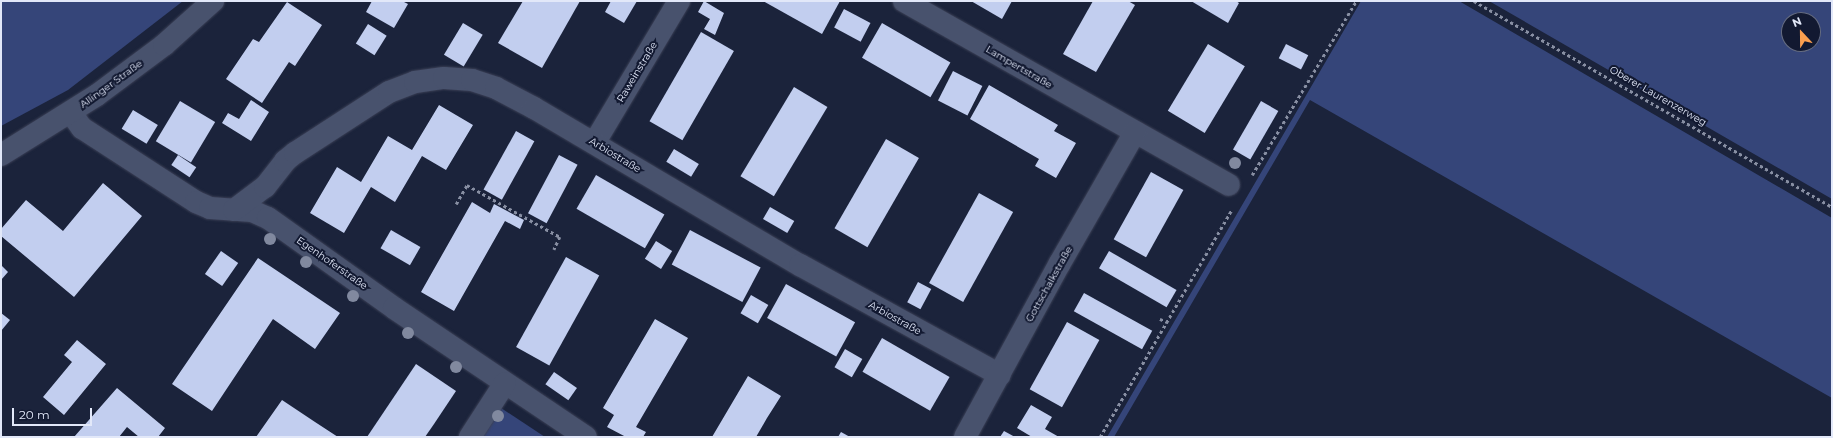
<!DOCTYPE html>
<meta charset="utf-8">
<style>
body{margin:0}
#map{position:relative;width:1833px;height:438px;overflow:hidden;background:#1b233b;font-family:Montserrat,sans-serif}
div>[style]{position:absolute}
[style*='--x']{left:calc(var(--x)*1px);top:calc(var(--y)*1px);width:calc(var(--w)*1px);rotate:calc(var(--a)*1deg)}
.green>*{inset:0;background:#354579}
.building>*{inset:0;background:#c2ceef;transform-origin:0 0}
.path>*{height:2.5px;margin-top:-1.25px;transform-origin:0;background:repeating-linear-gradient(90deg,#888fa3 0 3px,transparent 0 6px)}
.roads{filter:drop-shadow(0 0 1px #3b4056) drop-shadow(0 0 1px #3b4056)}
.minor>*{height:22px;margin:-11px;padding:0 11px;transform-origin:11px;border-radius:11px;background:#48526d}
.trees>*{width:12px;height:12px;margin:-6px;border-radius:50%;background:#81899f}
span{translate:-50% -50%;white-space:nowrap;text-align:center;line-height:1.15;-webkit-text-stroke:4px #121931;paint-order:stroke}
.street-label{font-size:10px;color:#e2e8f9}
.frame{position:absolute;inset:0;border:2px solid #e2e8f9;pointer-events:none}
.north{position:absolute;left:1781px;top:12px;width:40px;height:40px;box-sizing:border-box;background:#121931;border:1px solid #656c81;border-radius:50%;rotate:338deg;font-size:11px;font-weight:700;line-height:16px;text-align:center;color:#e2e8f9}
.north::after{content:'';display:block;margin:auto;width:14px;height:18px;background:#fa9f4f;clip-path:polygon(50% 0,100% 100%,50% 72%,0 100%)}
.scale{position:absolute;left:12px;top:408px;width:80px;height:18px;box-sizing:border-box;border:2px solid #e2e8f9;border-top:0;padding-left:5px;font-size:12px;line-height:14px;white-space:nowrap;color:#e2e8f9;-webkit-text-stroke:3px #121931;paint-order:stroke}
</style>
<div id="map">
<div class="green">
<div style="clip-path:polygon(1px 1px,183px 1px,68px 90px,1px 126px)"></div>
<div style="clip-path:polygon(1361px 1px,1459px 1px,1832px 218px,1832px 398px,1310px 100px,1114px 437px,1107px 437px)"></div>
<div style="clip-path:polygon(evenodd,1489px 1px,1832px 1px,1832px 199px,1489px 1px,1789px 20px,1813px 20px,1813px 44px,1789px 44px,1789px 20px)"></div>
<div style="clip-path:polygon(498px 406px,545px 437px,480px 437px)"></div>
</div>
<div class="building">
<div style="clip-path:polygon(372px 1px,402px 1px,408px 4px,394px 28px,366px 12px)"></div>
<div style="clip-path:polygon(523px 1px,580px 1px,542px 68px,498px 43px)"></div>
<div style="clip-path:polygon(611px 1px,637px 1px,624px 23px,605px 12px)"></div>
<div style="clip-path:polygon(704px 1px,724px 13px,715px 35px,704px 29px,710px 19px,698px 12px)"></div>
<div style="clip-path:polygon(763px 1px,840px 1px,822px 34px)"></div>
<div style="clip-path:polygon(971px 1px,1012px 1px,1002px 19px)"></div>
<div style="clip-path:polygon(1093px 1px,1128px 1px,1135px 5px,1096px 72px,1063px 54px)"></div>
<div style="clip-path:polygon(1191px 1px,1236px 1px,1239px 3px,1228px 23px)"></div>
<div style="clip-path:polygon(287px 2px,322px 25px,295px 66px,289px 62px,262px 103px,226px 79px,253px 39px,259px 42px)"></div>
<div style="left:844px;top:9px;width:30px;height:21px;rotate:28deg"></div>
<div style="left:463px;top:23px;width:23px;height:37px;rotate:31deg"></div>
<div style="left:882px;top:23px;width:79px;height:40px;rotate:30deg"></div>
<div style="left:368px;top:24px;width:22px;height:23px;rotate:32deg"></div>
<div style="left:701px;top:32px;width:38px;height:103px;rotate:30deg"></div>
<div style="left:1208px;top:44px;width:43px;height:78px;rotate:31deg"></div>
<div style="left:1286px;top:44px;width:25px;height:16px;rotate:27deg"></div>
<div style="left:953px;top:71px;width:33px;height:33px;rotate:27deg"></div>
<div style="clip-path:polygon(989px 85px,1058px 125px,1054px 131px,1076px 143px,1056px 178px,1035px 166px,1039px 159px,970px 119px)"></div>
<div style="left:794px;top:87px;width:39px;height:104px;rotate:31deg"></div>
<div style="clip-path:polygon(251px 100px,269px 112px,251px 141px,222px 123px,228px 113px,239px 119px)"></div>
<div style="left:180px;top:101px;width:41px;height:47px;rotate:31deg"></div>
<div style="left:1261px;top:101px;width:20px;height:56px;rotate:30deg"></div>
<div style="clip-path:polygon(439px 105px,473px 125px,446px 170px,422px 156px,395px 202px,371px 187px,344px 233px,310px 213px,337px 167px,361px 182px,388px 136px,412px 150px)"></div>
<div style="left:133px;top:110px;width:29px;height:22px;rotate:31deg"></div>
<div style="left:516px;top:131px;width:21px;height:67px;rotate:29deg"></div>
<div style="left:886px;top:139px;width:38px;height:103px;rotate:30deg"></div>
<div style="left:674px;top:149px;width:29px;height:15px;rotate:31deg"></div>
<div style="left:178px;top:155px;width:22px;height:12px;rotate:34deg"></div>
<div style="left:559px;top:155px;width:21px;height:66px;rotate:28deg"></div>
<div style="left:1151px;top:172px;width:37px;height:77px;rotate:29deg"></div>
<div style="left:596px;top:175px;width:79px;height:39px;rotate:30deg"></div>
<div style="clip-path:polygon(103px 183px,142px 216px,74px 297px,1px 236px,1px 229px,26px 200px,63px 231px)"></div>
<div style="left:979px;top:193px;width:39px;height:103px;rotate:29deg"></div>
<div style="clip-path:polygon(472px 202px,490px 213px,494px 204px,524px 220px,520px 229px,505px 221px,454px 311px,421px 292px)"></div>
<div style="left:770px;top:207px;width:28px;height:14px;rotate:30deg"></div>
<div style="left:391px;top:230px;width:34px;height:21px;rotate:30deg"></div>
<div style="left:690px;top:230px;width:80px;height:39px;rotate:28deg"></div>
<div style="left:656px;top:241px;width:19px;height:21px;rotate:32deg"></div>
<div style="left:221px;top:251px;width:21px;height:28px;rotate:35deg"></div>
<div style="left:1109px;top:251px;width:78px;height:20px;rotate:30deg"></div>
<div style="left:566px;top:257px;width:38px;height:103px;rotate:29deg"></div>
<div style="clip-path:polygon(258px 258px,340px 313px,315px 349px,273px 319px,212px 411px,172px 384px)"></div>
<div style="clip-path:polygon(1px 265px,8px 272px,1px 280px)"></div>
<div style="left:918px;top:282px;width:15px;height:23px;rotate:28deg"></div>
<div style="left:786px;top:284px;width:79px;height:39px;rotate:29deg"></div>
<div style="left:1084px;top:293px;width:78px;height:21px;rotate:29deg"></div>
<div style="left:751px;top:295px;width:20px;height:21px;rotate:30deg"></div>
<div style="clip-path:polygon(1px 313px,10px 320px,1px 331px)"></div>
<div style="clip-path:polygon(655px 319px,688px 338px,636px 427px,646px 432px,643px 437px,626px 437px,607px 427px,614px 415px,603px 408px)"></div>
<div style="left:1067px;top:322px;width:37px;height:77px;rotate:29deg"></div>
<div style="left:882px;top:338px;width:78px;height:39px;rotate:30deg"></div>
<div style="clip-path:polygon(77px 340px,106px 364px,64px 415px,43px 397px,72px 362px,64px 355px)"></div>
<div style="left:845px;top:349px;width:20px;height:21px;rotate:30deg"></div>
<div style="clip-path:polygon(416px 364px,456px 391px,434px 424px,425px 437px,367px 437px)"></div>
<div style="left:554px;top:372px;width:28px;height:15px;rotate:35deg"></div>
<div style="clip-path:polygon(748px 376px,781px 396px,767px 418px,756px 437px,712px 437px)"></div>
<div style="clip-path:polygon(117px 388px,165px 428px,158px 437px,139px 437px,127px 427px,119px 437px,74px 437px)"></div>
<div style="clip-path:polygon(282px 400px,315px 422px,338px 437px,256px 437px)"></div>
<div style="clip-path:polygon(1031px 405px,1052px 417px,1045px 429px,1059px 437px,1032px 437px,1017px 428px)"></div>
<div style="clip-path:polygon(1004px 431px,1015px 437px,1000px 437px)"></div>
<div style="clip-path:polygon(841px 432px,850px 437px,838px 437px)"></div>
</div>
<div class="path">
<div style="--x:1474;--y:1;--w:413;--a:29.9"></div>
<div style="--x:1252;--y:175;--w:203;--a:-59.1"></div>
<div style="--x:456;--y:204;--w:22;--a:-60"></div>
<div style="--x:467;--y:185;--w:107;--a:29.2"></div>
<div style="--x:560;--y:237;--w:14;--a:115"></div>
<div style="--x:1160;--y:319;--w:8;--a:23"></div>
<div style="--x:1100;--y:437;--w:263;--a:-59.9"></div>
</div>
<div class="roads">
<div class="minor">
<div style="--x:904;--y:1;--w:373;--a:29.5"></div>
<div style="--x:71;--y:113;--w:19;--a:54"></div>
<div style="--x:82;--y:128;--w:136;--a:33"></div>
<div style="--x:196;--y:202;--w:15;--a:23"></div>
<div style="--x:210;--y:208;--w:42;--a:4.1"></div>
<div style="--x:252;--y:211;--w:17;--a:24"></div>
<div style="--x:268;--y:218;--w:155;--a:35.5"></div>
<div style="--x:394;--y:308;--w:231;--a:33.9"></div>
<div style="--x:595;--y:142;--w:164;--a:-59.2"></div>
<div style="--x:1;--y:155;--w:113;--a:-32"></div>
<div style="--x:97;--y:95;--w:84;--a:-36.7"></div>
<div style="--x:164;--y:45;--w:66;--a:-41.9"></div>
<div style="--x:234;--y:210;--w:39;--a:-37"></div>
<div style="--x:265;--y:187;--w:33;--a:-52"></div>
<div style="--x:285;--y:161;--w:13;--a:-39"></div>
<div style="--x:295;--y:153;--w:112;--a:-33"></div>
<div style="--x:389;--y:92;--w:28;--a:-21"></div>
<div style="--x:415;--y:82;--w:29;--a:-8"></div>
<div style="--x:444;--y:78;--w:28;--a:4"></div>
<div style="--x:472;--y:80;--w:25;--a:18"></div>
<div style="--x:496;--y:88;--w:43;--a:27.8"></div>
<div style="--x:534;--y:108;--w:309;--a:30.6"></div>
<div style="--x:800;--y:265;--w:228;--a:28.8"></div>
<div style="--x:470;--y:437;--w:64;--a:-57.1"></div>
<div style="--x:965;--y:437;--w:198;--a:-61.4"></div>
<div style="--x:1060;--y:263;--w:151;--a:-60.2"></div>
</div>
</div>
<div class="trees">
<div style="left:1235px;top:163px"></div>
<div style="left:270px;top:239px"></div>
<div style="left:306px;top:262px"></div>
<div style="left:353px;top:296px"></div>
<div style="left:408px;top:333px"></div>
<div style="left:456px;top:367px"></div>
<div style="left:498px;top:416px"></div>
</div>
<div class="street-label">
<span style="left:1019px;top:67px;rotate:30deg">Lampertstraße</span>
<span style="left:637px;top:72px;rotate:-59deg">Raweinstraße</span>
<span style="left:111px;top:84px;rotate:-36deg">Allinger Straße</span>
<span style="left:1658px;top:96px;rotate:30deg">Oberer Laurenzerweg</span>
<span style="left:615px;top:155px;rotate:31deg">Arbiostraße</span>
<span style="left:332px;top:263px;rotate:35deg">Egenhoferstraße</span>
<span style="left:1049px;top:284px;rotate:-61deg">Gottschalkstraße</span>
<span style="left:895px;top:318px;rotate:29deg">Arbiostraße</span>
</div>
<div class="frame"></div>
<div class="north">N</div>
<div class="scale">20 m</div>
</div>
